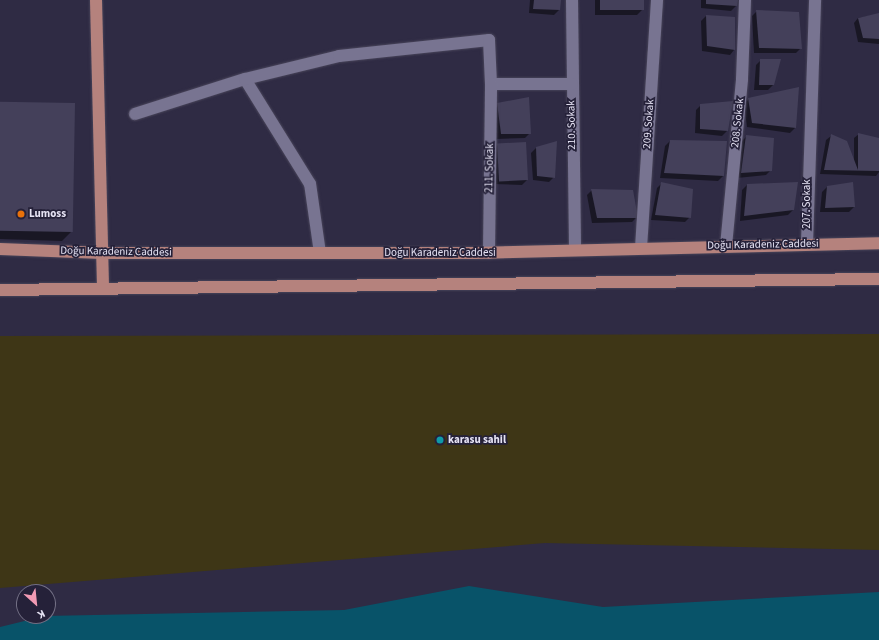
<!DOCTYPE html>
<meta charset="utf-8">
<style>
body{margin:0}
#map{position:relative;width:879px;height:640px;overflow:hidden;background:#2f2b44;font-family:"Source Sans 3",sans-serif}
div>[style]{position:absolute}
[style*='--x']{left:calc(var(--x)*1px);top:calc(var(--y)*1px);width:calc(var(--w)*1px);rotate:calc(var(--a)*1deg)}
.sand>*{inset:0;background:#3e3616}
.water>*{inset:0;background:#085369}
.shadow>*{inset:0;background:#0007}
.building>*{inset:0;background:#44405a;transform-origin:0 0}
.roads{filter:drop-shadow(0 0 1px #49455a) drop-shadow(0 0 1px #49455a)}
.minor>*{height:12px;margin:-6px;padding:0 6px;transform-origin:6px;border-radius:6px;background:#787491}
.major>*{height:12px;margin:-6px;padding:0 6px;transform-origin:6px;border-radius:6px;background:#b5827d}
.dots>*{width:11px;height:11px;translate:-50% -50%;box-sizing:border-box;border:2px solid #252139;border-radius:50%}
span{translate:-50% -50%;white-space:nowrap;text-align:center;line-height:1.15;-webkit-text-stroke:3.5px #252139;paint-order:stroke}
.street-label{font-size:11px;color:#e6e3f4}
.poi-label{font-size:11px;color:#e6e3f4;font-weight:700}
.left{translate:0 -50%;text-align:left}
.north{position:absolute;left:16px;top:584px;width:40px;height:40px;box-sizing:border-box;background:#252139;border:1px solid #726f84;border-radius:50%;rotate:153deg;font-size:11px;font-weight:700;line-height:16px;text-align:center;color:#e6e3f4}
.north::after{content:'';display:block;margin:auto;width:14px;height:18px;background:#f19ab4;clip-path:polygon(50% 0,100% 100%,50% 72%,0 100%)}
</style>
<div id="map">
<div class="sand">
<div style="clip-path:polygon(879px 334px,879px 550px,545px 543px,0 588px,0 336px)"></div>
</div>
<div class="water">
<div style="clip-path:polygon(469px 586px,603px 607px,879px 592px,879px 640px,0 640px,0 627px,45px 616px,344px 610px)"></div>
</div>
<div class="shadow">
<div style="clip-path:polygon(530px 0,560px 0,559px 10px,554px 15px,529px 13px)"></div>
<div style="clip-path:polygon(595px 0,643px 0,642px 10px,637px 15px,595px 15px)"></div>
<div style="clip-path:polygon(701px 0,737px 0,736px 6px,731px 11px,701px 8px)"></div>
<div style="clip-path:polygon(757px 11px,801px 48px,796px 53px,754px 53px,752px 16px)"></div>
<div style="clip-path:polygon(879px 14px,879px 44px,858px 42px,854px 23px,858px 18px)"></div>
<div style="clip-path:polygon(706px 16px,734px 18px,734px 50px,730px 55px,702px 51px,701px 21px)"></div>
<div style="clip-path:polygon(761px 60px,773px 85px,768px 90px,754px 90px,756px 65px)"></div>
<div style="clip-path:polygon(798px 89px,795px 128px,790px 133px,747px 127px,744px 104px,749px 99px)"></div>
<div style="clip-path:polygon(528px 99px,530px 133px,525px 138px,496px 139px,492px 109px,497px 104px)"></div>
<div style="clip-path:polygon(731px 102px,727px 131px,722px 136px,695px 133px,696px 110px,701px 105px)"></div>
<div style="clip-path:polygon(0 107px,72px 231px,62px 241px,0 239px)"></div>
<div style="clip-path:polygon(859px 134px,879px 139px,879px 172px,876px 176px,820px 174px,826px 140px,831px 136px,854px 160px,854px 138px)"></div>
<div style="clip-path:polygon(747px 136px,771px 170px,766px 175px,737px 178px,742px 141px)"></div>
<div style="clip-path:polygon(670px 141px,723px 176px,718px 181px,660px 178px,665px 146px)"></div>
<div style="clip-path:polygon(497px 145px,527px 180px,522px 185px,493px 184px,492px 150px)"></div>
<div style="clip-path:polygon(536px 148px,554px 177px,549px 182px,533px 180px,531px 153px)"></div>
<div style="clip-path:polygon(662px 183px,690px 217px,685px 222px,651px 220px,657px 188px)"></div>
<div style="clip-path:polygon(747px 185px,793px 210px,788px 215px,740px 221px,742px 190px)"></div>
<div style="clip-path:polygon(827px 187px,854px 207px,849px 212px,820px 212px,822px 192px)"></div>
<div style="clip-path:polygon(592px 190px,637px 217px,632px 222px,592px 223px,587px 195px)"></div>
</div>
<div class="building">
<div style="clip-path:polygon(534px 0,561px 0,560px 10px,533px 9px)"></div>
<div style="left:600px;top:0;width:44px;height:10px"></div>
<div style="clip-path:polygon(706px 0,738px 0,737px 6px,706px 4px)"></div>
<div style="clip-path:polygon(756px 10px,799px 12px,802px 49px,759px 48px)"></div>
<div style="clip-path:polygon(879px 13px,879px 39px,863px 38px,858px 18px)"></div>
<div style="clip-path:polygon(706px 15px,735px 17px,735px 50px,707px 46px)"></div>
<div style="clip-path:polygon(760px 59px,781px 59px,774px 85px,759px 85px)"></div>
<div style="clip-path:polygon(799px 87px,796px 128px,752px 123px,748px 98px)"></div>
<div style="clip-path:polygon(529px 97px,531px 134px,501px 134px,497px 103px)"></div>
<div style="clip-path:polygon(733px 101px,728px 131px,700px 129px,700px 104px)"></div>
<div style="left:75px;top:103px;width:129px;height:75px;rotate:91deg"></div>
<div style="clip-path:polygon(858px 133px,879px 138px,879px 171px,824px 170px,831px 134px,847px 141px,858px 170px)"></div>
<div style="clip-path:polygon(746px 135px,774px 138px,772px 171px,741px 173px)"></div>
<div style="clip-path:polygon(670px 140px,727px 141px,724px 176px,664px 173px)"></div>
<div style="clip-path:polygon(557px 141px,555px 178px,537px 176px,536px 147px)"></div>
<div style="left:526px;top:142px;width:38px;height:29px;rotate:87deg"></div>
<div style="clip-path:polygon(661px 182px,693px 189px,691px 218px,655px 215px)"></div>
<div style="clip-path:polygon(798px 182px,794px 210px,744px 216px,747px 184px)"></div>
<div style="clip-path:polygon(853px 182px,855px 207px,825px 208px,827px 186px)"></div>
<div style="clip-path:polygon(591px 189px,633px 190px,638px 218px,597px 218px)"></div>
</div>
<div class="roads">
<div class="minor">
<div style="--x:572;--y:0;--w:250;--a:89.3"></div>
<div style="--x:135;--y:114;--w:115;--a:-17.7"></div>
<div style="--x:807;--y:244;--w:244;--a:-88.1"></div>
<div style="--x:726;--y:246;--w:168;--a:-84.5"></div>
<div style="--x:742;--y:79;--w:79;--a:-87.8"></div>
<div style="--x:641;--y:248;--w:249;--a:-86.3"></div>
<div style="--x:320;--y:253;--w:70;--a:-98.2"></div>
<div style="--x:310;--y:184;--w:123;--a:-121.8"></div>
<div style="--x:245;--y:79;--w:97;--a:-13.7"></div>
<div style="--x:339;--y:56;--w:151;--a:-6.1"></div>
<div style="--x:489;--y:40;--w:44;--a:87.4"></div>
<div style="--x:491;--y:84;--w:81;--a:0"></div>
<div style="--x:489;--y:253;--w:169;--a:-89.3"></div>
</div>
<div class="major">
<div style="--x:96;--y:0;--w:289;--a:88.6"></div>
<div style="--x:0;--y:249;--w:102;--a:2.2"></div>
<div style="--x:102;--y:253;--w:373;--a:0"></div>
<div style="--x:475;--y:253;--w:404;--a:-1.4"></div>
<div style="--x:0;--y:290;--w:879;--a:-0.72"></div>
</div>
</div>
<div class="dots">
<div style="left:21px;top:214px;background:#e8710a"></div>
<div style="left:440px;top:440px;background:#0f9aa8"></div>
</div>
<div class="street-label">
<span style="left:738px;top:123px;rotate:-84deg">208. Sokak</span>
<span style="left:649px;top:124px;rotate:-86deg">209. Sokak</span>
<span style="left:572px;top:125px;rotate:-91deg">210. Sokak</span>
<span style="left:490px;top:168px;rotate:-89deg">211. Sokak</span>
<span style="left:807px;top:204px;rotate:-90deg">207. Sokak</span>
<span style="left:763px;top:245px;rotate:-1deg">Doğu Karadeniz Caddesi</span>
<span style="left:116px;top:252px;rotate:1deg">Doğu Karadeniz Caddesi</span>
<span style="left:440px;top:253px">Doğu Karadeniz Caddesi</span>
</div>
<div class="poi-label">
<span class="left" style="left:29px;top:214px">Lumoss</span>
<span class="left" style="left:448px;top:440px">karasu sahil</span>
</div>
<div class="north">K</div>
</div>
